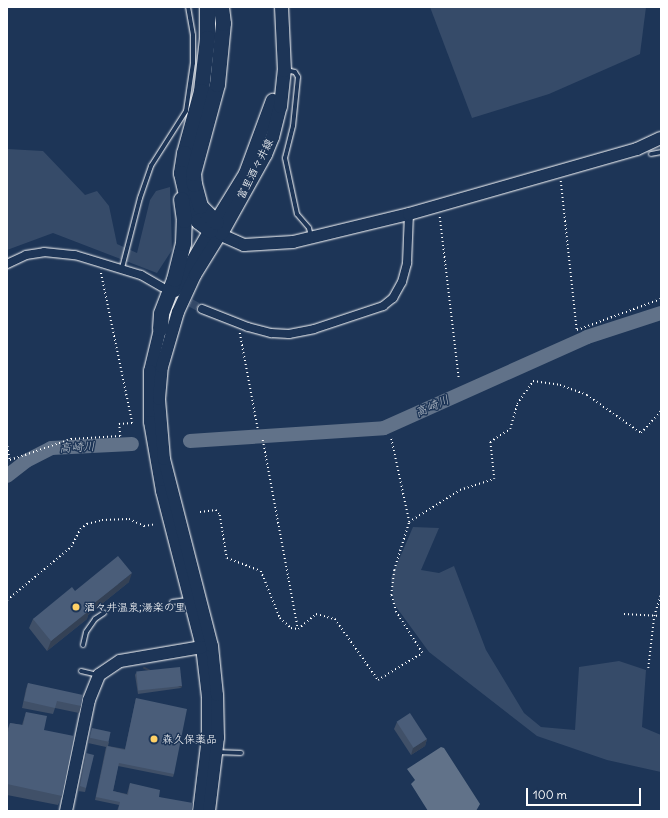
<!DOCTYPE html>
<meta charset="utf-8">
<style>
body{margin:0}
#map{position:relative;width:668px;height:818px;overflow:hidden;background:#1d3557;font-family:Delius,"Klee One",sans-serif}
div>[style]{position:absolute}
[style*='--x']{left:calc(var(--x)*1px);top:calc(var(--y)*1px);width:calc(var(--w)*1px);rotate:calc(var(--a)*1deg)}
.green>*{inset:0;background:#364b69}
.water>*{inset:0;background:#617289}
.river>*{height:14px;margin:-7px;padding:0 7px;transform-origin:7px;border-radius:7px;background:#617289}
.street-tunnel>*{height:8px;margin-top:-4px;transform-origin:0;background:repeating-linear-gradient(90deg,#344968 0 8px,transparent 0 12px)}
.path>*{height:1.5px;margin-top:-0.75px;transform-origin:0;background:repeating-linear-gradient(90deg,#fff 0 1px,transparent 0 4px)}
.roads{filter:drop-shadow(0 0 1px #fff) drop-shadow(0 0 1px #fff)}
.lane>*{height:4px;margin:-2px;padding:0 2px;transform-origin:2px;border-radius:2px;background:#1d3557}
.street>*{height:8px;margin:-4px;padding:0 4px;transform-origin:4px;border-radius:4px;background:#1d3557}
.secondary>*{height:12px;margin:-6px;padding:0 6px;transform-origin:6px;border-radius:6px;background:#1d3557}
.primary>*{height:13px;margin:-6.5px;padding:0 6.5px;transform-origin:6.5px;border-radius:6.5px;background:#1d3557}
.highway>*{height:15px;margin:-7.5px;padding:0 7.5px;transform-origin:7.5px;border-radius:7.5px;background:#1d3557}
.wall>*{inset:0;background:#405068}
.shaded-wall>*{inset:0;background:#344155;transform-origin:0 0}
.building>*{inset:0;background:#4a5d79;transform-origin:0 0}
.dots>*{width:11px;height:11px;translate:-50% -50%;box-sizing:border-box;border:2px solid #1d3557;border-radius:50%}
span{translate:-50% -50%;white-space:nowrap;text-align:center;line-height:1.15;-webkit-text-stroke:3px #1d3557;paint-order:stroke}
.street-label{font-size:11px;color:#fff}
.poi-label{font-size:11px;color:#fff}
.left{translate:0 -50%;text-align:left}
.water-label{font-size:12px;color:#b8c0ca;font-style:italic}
.frame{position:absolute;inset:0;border:8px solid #fff;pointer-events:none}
.scale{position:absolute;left:526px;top:788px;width:115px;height:18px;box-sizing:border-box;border:2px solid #fff;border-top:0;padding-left:5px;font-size:12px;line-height:14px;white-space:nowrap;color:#fff;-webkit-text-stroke:3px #1d3557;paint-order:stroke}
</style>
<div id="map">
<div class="green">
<div style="clip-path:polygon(430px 7px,646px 7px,640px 54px,549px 94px,472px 118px)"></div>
<div style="clip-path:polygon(7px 149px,43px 151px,85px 195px,97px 191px,109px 206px,117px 244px,137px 253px,150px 200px,156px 191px,170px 187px,172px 250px,157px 273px,53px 233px,7px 250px)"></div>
<div style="clip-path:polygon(413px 527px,439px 528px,421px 570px,439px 573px,454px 566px,486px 650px,524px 713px,541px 727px,575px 730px,579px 667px,619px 661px,646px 670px,642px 727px,661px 735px,661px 772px,607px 760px,537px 736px,429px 652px,394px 604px,391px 578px)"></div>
</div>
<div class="water">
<div style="clip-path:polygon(441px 747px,444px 748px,480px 804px,476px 811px,428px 811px,411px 784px,415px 780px,407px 769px)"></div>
</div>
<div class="river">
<div style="--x:190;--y:441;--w:194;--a:-3.8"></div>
<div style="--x:384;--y:428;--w:222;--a:-24.1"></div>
<div style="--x:587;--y:337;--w:78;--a:-18"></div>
<div style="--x:7;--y:476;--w:24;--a:-38"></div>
<div style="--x:26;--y:461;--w:28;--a:-27"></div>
<div style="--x:51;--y:448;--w:81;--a:-2.8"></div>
</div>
<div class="street-tunnel">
<div style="--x:180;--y:297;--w:25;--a:29"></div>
</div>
<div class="path">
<div style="--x:561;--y:181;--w:150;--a:83.9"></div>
<div style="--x:577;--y:330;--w:90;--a:-20.3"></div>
<div style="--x:440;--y:217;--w:162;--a:83.3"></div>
<div style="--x:240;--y:333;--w:98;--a:79.4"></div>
<div style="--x:263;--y:440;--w:192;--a:79.5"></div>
<div style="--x:7;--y:442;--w:18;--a:81"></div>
<div style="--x:10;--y:460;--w:65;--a:-19"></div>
<div style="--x:71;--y:439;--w:49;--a:-3.5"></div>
<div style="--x:120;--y:436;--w:12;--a:-95"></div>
<div style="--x:119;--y:424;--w:13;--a:-4"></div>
<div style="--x:132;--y:423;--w:156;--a:-101.8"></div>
<div style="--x:200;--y:512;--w:16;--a:-7"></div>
<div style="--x:216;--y:510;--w:6;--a:51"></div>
<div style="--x:220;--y:515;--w:44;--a:80.8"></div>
<div style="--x:227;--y:558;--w:36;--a:21"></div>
<div style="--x:261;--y:571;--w:51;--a:68"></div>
<div style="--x:280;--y:618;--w:15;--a:42"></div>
<div style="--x:291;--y:628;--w:7;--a:8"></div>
<div style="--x:298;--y:629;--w:23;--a:-40"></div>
<div style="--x:316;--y:614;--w:20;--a:15"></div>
<div style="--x:335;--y:619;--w:75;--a:54.8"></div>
<div style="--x:378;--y:680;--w:52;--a:-31.5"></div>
<div style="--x:422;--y:653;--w:49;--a:-122.4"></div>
<div style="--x:396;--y:612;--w:18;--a:-106"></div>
<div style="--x:391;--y:595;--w:25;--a:-83"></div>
<div style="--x:394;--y:570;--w:50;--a:-72.6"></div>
<div style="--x:409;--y:522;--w:85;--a:-102.2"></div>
<div style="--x:409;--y:522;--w:60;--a:-32.1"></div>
<div style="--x:460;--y:490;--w:36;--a:-18"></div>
<div style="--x:494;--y:479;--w:37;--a:-96"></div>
<div style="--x:490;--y:442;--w:24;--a:-33"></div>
<div style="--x:510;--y:429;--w:26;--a:-74"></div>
<div style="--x:517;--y:404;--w:28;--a:-55"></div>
<div style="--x:533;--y:381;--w:27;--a:8"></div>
<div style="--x:560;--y:385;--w:29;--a:20"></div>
<div style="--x:587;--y:395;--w:66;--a:35.1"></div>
<div style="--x:641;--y:433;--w:30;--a:-48"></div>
<div style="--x:7;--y:600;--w:83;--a:-39.6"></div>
<div style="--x:71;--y:547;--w:20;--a:-63"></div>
<div style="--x:80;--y:529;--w:9;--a:-36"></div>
<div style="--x:87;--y:524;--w:16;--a:-15"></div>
<div style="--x:102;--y:520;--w:27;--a:-2"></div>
<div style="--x:129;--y:519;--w:17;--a:25"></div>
<div style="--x:144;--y:526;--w:12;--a:-9"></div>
<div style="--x:624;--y:614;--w:37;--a:3"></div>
<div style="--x:648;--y:668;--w:52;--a:-83.4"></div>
<div style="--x:654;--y:616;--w:22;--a:-72"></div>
</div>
<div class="roads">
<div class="lane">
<div style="--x:286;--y:70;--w:9;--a:13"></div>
<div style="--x:295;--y:72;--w:6;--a:59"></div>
<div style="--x:298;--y:77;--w:49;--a:95.8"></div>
<div style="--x:293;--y:126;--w:33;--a:104"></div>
<div style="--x:285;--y:158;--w:57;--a:77.9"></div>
<div style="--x:297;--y:214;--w:18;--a:49"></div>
<div style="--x:309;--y:228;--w:9;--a:77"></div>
<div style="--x:651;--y:154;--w:10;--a:-11"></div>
<div style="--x:122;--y:268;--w:72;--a:-75.6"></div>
<div style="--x:140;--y:198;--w:34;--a:-71"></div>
<div style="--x:151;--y:166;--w:65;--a:-57.5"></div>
<div style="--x:186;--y:111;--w:49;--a:-81.7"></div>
<div style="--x:193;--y:63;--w:28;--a:-90"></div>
<div style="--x:193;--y:35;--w:28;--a:-100"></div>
<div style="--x:172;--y:602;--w:16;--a:-7"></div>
<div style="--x:83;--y:645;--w:13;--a:-77"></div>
<div style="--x:86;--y:632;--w:16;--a:-55"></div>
<div style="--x:95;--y:619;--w:11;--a:-34"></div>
<div style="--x:81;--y:671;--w:17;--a:13"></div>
<div style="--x:217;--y:752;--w:24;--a:2"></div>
</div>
<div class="street">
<div style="--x:7;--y:264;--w:21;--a:-25"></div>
<div style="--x:26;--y:255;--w:18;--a:-9"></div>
<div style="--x:44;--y:252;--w:31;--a:6"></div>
<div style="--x:75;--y:255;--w:69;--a:16.9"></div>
<div style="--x:141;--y:275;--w:24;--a:30"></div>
<div style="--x:202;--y:309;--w:49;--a:21.4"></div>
<div style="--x:248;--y:327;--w:24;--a:15"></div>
<div style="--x:271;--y:333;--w:18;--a:3"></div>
<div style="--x:289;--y:334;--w:25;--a:-11"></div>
<div style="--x:314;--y:329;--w:73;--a:-18.4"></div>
<div style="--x:383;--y:306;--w:13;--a:-39"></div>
<div style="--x:393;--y:298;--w:18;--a:-61"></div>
<div style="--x:402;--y:282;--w:20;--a:-75"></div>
<div style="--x:407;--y:263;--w:49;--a:-87.7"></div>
</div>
<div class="secondary">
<div style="--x:175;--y:291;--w:70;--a:-60.2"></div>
<div style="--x:210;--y:230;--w:37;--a:24"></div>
<div style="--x:244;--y:245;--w:49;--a:-3.5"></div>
<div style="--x:293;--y:242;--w:119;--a:-13.6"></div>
<div style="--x:409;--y:214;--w:237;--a:-15.9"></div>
<div style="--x:637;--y:149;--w:26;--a:-25"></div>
<div style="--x:162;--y:321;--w:51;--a:103.5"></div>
<div style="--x:150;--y:371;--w:51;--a:90"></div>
<div style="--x:150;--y:422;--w:70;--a:80.1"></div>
<div style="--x:162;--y:491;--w:161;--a:75.6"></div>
<div style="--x:202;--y:647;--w:50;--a:83.2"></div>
<div style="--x:208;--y:697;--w:40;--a:90"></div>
<div style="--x:208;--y:737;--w:75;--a:96.9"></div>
<div style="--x:66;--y:811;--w:113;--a:-78.3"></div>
<div style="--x:89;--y:700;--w:27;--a:-68"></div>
<div style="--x:99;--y:675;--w:25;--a:-34"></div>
<div style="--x:120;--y:661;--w:83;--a:-9.7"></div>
<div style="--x:209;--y:811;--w:74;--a:-83"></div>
<div style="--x:218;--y:738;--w:43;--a:-91.3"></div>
<div style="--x:217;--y:695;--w:49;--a:-95.8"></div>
<div style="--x:212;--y:646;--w:193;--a:-104.4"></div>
<div style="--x:164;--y:459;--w:60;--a:-94.8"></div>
<div style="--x:159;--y:399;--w:32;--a:-85"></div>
<div style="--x:162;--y:367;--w:57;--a:-73.8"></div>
<div style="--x:178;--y:312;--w:41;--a:-65.3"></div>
<div style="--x:195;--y:275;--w:49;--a:-58.2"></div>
</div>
<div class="primary">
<div style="--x:210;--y:230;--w:67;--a:-58.4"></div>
<div style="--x:245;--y:173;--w:78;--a:-69.7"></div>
<div style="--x:221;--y:233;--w:90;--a:-60.9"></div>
<div style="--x:265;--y:154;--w:18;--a:-68"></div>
<div style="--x:272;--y:137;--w:32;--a:-76"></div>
<div style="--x:280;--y:106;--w:36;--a:-84"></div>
<div style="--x:284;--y:70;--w:63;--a:-92.7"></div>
</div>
<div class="highway">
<div style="--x:207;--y:7;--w:31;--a:90"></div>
<div style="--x:207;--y:38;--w:53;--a:96.5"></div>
<div style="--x:201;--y:91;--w:64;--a:105.3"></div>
<div style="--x:184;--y:153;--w:20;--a:99"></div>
<div style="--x:181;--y:173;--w:35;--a:77"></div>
<div style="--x:189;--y:207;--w:17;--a:57"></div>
<div style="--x:198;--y:221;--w:15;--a:37"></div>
<div style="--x:216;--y:222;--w:23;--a:-135"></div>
<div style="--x:200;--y:206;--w:23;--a:-105"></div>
<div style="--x:194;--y:184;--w:11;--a:-95"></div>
<div style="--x:193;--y:173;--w:92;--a:-74.9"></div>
<div style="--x:217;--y:84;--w:61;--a:-84.4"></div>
<div style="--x:223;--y:23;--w:16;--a:-97"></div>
<div style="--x:160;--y:328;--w:15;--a:-86"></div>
<div style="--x:161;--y:313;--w:36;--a:-69"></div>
<div style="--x:174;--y:279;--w:37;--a:-76"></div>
<div style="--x:183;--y:243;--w:23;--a:-88"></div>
<div style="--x:184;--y:220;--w:21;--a:-98"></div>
</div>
</div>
<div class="wall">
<div style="clip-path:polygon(129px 582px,88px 615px,87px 619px,47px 651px,29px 628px,33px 619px,75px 591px)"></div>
<div style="clip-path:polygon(136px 673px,182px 686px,181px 688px,138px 694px,135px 675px)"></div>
<div style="clip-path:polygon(28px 683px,81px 706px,79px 713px,55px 708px,53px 714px,22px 708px,26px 689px)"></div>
<div style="clip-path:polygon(136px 698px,174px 774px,173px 777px,118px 766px,113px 791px,127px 794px,130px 783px,159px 797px,192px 811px,117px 811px,119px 805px,95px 800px,106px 747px,88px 743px,92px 728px,109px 742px,108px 746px,125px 749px)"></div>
<div style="clip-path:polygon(26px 712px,44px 730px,62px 796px,58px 805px,7px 795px,7px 731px,10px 723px,22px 725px)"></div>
<div style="clip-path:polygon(397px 722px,427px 739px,425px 746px,411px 755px,394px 729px)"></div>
<div style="clip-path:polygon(86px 753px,86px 788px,85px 792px,78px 791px,85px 758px)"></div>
</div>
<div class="shaded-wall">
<div style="clip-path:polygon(132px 573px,129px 582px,88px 615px,87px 619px,47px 651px,51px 641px,88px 608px)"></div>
<div style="left:182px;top:686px;width:2px;height:43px;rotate:117deg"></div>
<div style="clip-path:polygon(427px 739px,425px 746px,411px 755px,413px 748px)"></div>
</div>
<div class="building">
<div style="clip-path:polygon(118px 556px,132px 573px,88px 608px,90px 610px,51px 641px,33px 619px,72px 587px,75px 591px)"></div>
<div style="left:180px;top:667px;width:19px;height:44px;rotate:84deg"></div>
<div style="clip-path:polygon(28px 683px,83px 695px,81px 706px,57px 701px,55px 708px,24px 701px)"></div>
<div style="clip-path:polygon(136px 698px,187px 709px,174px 774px,119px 763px,113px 791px,128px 795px,130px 783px,160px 790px,159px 797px,193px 803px,192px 811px,118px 811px,120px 802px,96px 797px,107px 746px,125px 750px)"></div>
<div style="clip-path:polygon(26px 712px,47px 716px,44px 730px,74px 736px,62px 796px,7px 784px,7px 737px,10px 723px,23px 725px)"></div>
<div style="left:410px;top:713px;width:31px;height:16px;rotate:57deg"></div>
<div style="left:92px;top:728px;width:19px;height:10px;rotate:12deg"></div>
<div style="clip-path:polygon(86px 753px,94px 755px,86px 788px,80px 786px)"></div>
</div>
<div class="dots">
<div style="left:76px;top:607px;background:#ffd166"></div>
<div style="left:154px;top:739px;background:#ffd166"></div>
</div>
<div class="street-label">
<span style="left:255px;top:169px;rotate:-63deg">富里酒々井線</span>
</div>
<div class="poi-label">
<span class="left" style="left:84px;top:607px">酒々井温泉;湯楽の里</span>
<span class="left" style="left:162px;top:739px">森久保薬品</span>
</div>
<div class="water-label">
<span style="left:432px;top:406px;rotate:-24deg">高崎川</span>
<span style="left:77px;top:447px;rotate:-3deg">高崎川</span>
</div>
<div class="frame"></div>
<div class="scale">100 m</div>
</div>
